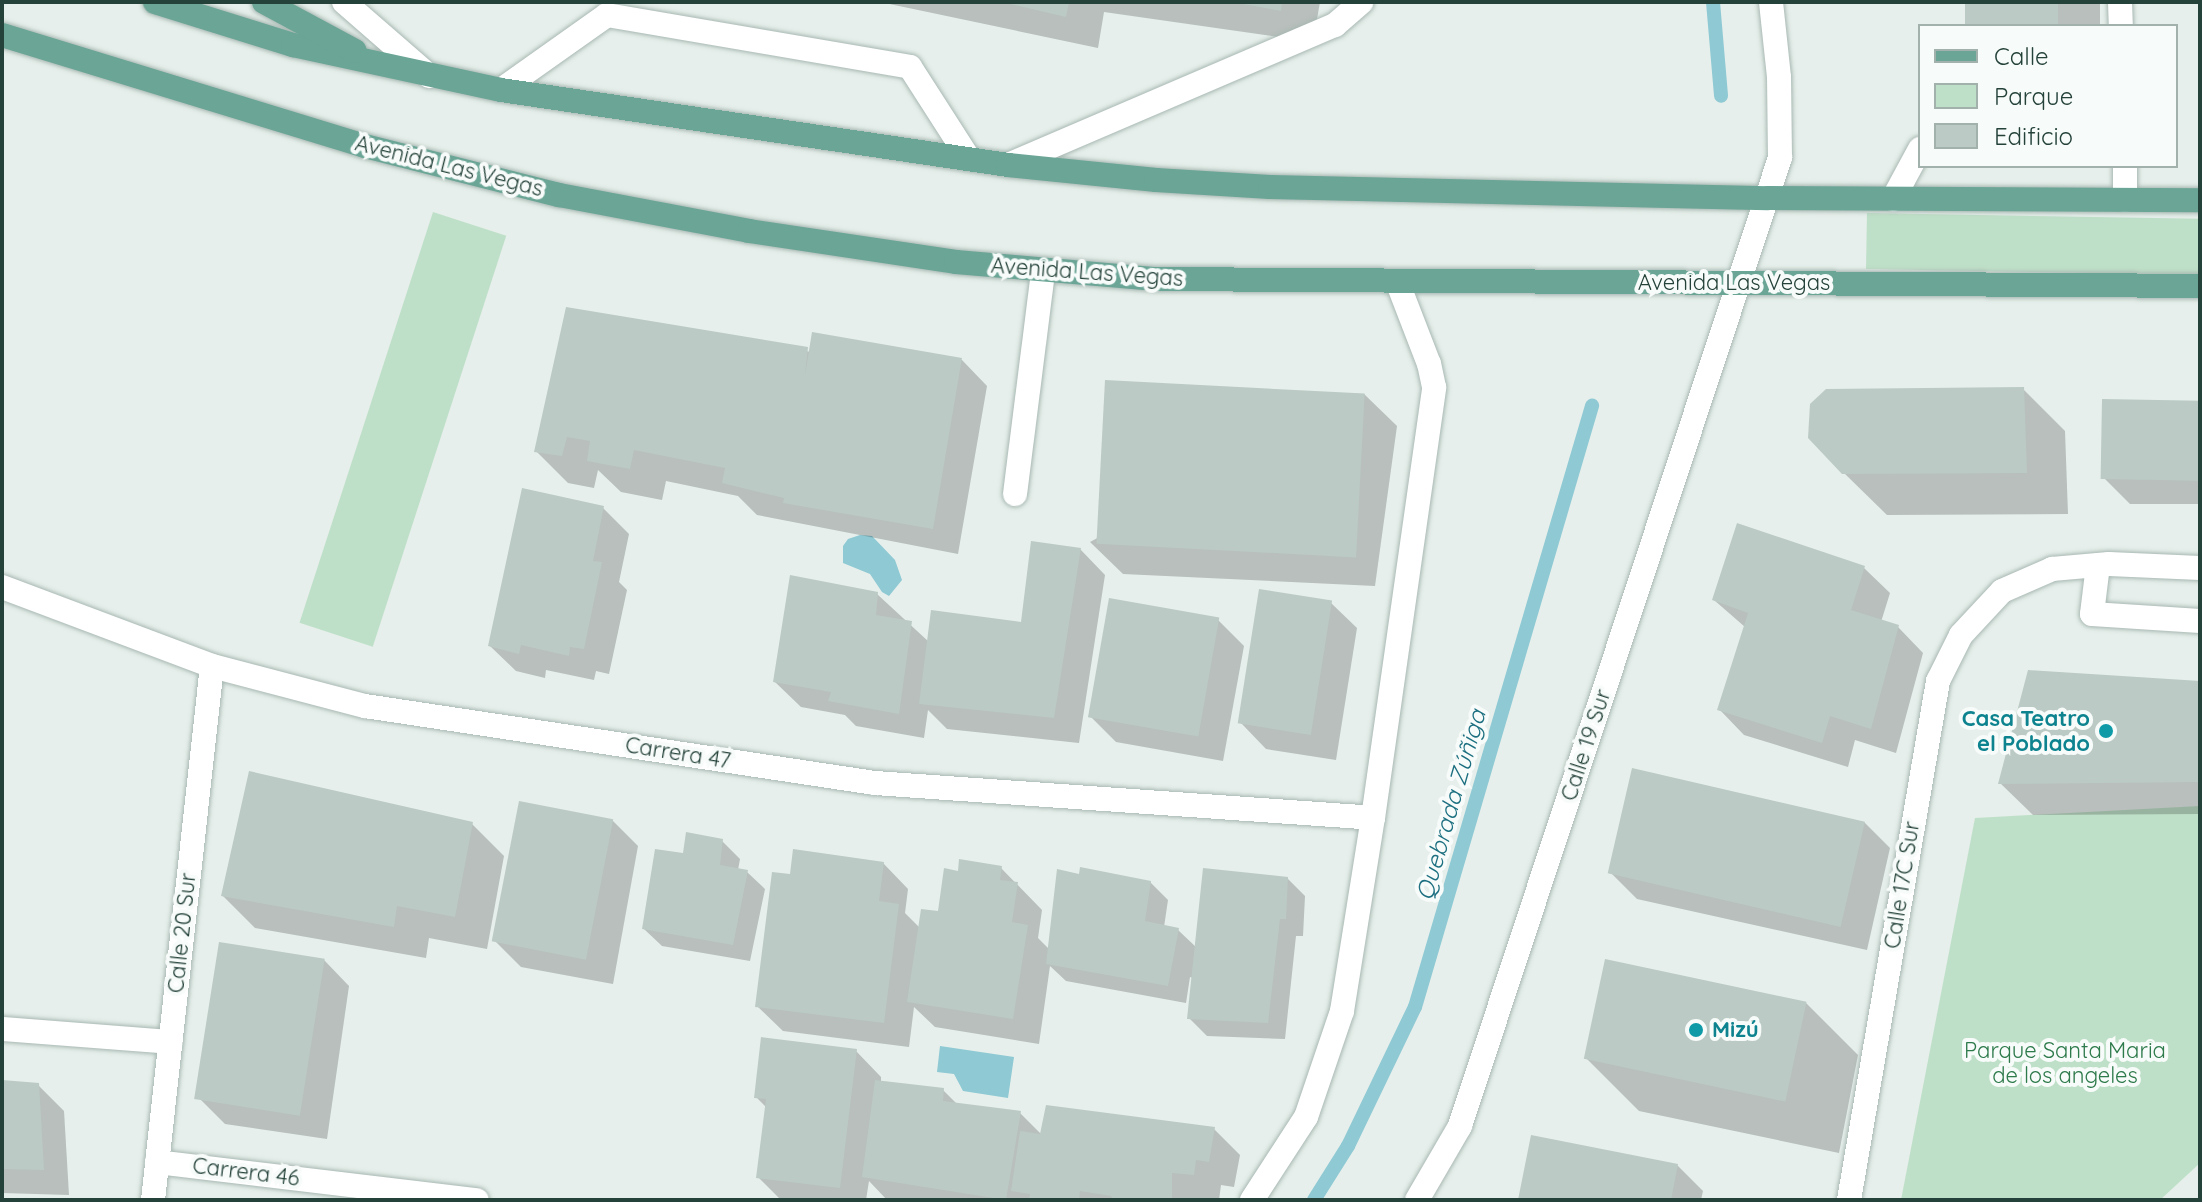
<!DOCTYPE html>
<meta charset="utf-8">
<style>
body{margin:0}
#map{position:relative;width:2202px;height:1202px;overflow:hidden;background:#e6efeb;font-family:Quicksand,sans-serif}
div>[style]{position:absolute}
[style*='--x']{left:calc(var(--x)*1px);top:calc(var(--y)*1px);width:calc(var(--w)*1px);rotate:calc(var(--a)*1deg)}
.green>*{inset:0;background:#bfe0c8;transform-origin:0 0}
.water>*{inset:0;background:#8ec9d4}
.shadow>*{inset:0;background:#0003;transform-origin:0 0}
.stream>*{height:14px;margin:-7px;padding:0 7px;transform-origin:7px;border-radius:7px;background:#8ec9d4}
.building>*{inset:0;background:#bbcac4;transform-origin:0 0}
.roads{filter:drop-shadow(0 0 2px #a8b8b2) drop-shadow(0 0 2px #a8b8b2)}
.minor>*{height:24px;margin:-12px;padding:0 12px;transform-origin:12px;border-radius:12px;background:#fff}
.major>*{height:24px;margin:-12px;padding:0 12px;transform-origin:12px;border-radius:12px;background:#6aa596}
.dots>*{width:22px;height:22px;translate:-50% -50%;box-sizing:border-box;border:4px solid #f7fbf9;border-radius:50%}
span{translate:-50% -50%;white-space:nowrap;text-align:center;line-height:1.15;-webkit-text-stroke:8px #f7fbf9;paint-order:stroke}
.street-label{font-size:22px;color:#24423a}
.culture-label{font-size:22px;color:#0d838f;font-weight:700}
.right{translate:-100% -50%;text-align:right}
.left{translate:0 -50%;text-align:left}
.park-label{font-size:22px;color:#2d7a4b}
.water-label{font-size:24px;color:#1c6f80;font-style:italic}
.frame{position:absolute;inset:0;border:4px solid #24423a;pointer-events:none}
.legend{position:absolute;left:1918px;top:24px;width:260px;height:144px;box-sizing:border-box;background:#f7fbf9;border:2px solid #a3b1ad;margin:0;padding:10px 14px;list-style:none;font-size:24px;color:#24423a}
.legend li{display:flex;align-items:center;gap:16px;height:40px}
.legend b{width:40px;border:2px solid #a3b1ad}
</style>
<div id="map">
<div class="green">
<div style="left:433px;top:212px;width:77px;height:432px;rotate:18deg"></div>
<div style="left:1867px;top:213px;width:333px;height:56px;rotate:1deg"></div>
<div style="clip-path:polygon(2200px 806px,2200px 1163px,2160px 1200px,1901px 1200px,1975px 818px)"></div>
</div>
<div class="water">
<div style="clip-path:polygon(860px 535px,872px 536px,895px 560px,902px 580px,889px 596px,882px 592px,870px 574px,843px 563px,843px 546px,848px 539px)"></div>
<div style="clip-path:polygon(940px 1046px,1014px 1057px,1008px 1098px,963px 1091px,954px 1074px,937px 1072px)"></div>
</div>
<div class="shadow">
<div style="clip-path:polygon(880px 2px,1320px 2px,1313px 42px,1104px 12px,1098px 48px)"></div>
<div style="left:1967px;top:2px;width:133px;height:24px"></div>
<div style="clip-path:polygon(567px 309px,811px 352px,962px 360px,987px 386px,958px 554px,757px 515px,738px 496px,666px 481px,662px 500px,621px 492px,598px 470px,594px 488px,568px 483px,536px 451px)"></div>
<div style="clip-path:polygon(2023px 389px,2065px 431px,2068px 514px,1887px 515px,1844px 473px)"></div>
<div style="clip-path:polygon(1364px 394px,1397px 426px,1375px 586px,1123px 574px,1090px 542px)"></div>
<div style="clip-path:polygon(2200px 402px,2200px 504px,2130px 504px,2104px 478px)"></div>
<div style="clip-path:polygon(603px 508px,629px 534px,619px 582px,627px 590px,609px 674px,596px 671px,594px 680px,546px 670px,545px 678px,516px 671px,490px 646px)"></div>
<div style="clip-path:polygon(1080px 549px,1105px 575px,1079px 743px,947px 729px,928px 710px,924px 738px,856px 726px,845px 715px,801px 707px,775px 682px,877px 594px,929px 642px,1023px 624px)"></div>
<div style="clip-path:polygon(1864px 568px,1890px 593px,1881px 622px,1898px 627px,1923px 653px,1896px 753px,1855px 740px,1848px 767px,1744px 735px,1719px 709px,1745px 627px,1714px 600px)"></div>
<div style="clip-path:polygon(1331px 603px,1357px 628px,1336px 760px,1266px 749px,1241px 723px)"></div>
<div style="clip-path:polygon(1218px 620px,1244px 646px,1223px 761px,1116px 742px,1090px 716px)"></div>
<div style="clip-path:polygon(2200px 683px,2200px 814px,2033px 815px,2000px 783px)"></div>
<div style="clip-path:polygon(612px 820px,638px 846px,613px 984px,521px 967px,495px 941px)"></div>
<div style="clip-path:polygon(1864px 822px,1890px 848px,1867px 950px,1637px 899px,1612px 874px)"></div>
<div style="clip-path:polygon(472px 824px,504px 856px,487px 949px,429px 938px,426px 958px,255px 928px,223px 896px)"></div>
<div style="clip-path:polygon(722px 841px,740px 859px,738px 870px,747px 872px,765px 889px,750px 961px,662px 946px,644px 929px,685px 855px)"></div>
<div style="clip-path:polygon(883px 863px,908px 889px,905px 913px,920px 928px,939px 913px,959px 873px,1001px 868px,1042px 910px,1038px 938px,1050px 950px,1150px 882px,1168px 900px,1164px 927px,1178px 930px,1197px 948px,1287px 878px,1305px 896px,1303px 936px,1296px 936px,1285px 1039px,1207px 1036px,1189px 1018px,1193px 978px,1190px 977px,1186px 1003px,1066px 981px,1050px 966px,1039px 1044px,935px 1027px,914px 1007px,909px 1047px,783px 1031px,757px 1006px,791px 876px)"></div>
<div style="clip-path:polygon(324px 960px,349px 986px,327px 1139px,225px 1124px,199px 1098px)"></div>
<div style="clip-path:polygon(1806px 1003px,1858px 1055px,1839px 1153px,1639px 1111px,1587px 1059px)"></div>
<div style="clip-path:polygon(856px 1051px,881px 1077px,881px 1083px,943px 1090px,957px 1104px,1020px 1113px,1042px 1135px,1214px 1129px,1240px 1155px,1234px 1187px,1221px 1185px,1219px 1200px,887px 1200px,869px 1181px,866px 1200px,781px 1200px,758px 1177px,767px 1108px,756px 1097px)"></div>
<div style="clip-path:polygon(2px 1082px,38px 1085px,64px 1111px,69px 1195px,2px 1193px)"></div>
<div style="clip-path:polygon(1677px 1165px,1703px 1191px,1701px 1200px,1520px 1200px)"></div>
</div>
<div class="stream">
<div style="--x:1713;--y:2;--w:94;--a:85.1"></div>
<div style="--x:1314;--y:1200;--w:64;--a:-57.8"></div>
<div style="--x:1348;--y:1146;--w:154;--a:-64.3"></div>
<div style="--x:1415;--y:1007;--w:627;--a:-73.59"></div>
</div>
<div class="building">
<div style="clip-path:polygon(1002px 2px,1069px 2px,1066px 17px)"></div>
<div style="clip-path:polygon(1233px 2px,1282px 2px,1281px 11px)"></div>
<div style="left:1965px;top:2px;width:93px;height:24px"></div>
<div style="clip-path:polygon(566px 307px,808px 347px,805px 375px,812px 332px,962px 358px,933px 529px,783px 503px,784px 498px,722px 483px,725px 468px,634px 450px,630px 469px,587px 461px,590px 441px,567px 437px,562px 456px,534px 452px)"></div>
<div style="left:1105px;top:380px;width:260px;height:164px;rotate:3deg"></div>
<div style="clip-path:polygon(2024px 387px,2027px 473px,1842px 474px,1808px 438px,1810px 404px,1826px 389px)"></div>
<div style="left:2102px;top:399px;width:98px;height:80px;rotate:1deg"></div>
<div style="clip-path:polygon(522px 488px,604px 506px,593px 561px,602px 562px,584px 649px,570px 647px,569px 656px,521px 645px,519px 654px,488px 646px)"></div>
<div style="clip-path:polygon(1737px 523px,1865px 566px,1851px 610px,1899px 625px,1871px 729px,1830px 716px,1822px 743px,1717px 710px,1748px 613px,1712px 600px)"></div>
<div style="clip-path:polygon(1031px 541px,1081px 548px,1054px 718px,919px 704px,931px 610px,1021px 622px)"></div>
<div style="clip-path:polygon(790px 575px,878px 592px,876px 615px,912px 621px,899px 714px,828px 701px,831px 692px,773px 682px)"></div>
<div style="left:1259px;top:589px;width:74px;height:136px;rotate:9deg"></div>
<div style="left:1109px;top:598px;width:112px;height:121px;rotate:10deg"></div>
<div style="clip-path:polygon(2028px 670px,2200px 681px,2200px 782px,1998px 784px)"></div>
<div style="left:1632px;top:768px;width:239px;height:108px;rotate:13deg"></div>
<div style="clip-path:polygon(249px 771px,473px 822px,455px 917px,397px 906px,394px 927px,221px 896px)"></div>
<div style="left:519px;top:801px;width:96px;height:143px;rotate:11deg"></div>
<div style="clip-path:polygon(686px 832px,723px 839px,720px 865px,748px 870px,733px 945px,642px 929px,655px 849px,683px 853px)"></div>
<div style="clip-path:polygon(793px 849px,884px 862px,879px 901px,899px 904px,884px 1023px,755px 1007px,772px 872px,790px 874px)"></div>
<div style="clip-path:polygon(959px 859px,1002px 866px,1000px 880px,1018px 882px,1012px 922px,1028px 925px,1013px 1019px,907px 1002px,921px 909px,938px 911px,944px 868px,958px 871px)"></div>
<div style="clip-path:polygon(1080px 867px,1151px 881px,1145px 921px,1179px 928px,1168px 986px,1046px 964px,1057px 869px,1079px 874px)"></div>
<div style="clip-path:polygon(1203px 868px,1288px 877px,1286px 919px,1280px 919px,1268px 1023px,1187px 1019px)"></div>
<div style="left:219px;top:942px;width:107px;height:159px;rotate:9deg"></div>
<div style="left:1605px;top:959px;width:206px;height:102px;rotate:12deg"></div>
<div style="clip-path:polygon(761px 1037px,857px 1049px,840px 1188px,756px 1178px,766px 1099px,754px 1098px)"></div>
<div style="clip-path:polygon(2px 1080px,39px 1083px,44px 1170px,2px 1169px)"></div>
<div style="clip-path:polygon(875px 1080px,944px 1088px,943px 1101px,1021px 1111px,1006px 1200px,862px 1177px)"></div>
<div style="clip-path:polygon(1046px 1105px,1215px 1127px,1209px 1162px,1196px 1160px,1194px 1175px,1172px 1173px,1172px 1200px,1113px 1200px,1111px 1196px,1080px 1191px,1079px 1200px,1029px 1200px,1030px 1194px,1011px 1191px,1020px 1131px,1040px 1134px)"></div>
<div style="clip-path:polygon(1531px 1135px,1678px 1164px,1671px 1200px,1518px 1200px)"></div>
</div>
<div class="roads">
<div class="minor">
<div style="--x:344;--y:2;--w:113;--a:41"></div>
<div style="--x:2120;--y:2;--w:24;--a:88"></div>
<div style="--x:501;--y:90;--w:130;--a:-35.3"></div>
<div style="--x:607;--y:15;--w:307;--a:9.7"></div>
<div style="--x:910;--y:67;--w:109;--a:57.3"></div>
<div style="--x:1008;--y:165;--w:356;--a:-23.2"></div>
<div style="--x:1335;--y:25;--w:35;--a:-41"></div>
<div style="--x:2125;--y:166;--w:34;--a:90"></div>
<div style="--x:1893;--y:199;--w:57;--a:-61.6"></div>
<div style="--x:1015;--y:494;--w:224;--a:-82.8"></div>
<div style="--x:2098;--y:565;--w:49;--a:97"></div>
<div style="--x:2092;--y:614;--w:108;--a:3.7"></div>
<div style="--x:2;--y:587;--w:224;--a:20.6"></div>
<div style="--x:212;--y:666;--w:158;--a:14.7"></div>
<div style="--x:365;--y:706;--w:516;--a:8.59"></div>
<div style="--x:875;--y:783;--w:499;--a:4"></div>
<div style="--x:2;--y:1029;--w:169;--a:4.4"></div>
<div style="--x:157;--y:1162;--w:322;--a:6.8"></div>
<div style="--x:153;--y:1200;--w:537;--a:-83.7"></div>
<div style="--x:1252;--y:1200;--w:99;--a:-57"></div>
<div style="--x:1306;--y:1117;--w:112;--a:-71.2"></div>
<div style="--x:1342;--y:1011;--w:195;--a:-80.9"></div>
<div style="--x:1373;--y:818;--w:435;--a:-81.9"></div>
<div style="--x:1434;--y:387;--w:24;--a:-102"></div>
<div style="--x:1429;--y:364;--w:89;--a:-111.1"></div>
<div style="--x:1417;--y:1200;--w:86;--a:-59.8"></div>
<div style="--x:1460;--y:1126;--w:1020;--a:-71.71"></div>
<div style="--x:1780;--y:158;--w:81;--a:-90.7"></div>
<div style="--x:1779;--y:77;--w:75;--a:-96.1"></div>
<div style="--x:1849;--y:1200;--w:527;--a:-80.27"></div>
<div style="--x:1938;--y:681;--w:51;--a:-63.4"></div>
<div style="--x:1961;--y:635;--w:60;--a:-47"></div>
<div style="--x:2002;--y:591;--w:55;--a:-23.7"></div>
<div style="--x:2052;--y:569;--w:57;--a:-5"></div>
<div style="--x:2109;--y:564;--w:91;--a:2.5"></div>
</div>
<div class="major">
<div style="--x:155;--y:2;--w:145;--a:17.3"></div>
<div style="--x:293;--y:45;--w:213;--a:12.2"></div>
<div style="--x:501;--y:90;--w:513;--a:8.41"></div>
<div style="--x:1008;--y:165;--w:149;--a:5.8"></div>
<div style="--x:1156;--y:180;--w:114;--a:3.5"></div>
<div style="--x:1270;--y:187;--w:498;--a:1.3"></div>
<div style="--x:1768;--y:198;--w:432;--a:0.3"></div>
<div style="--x:264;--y:2;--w:103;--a:28.3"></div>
<div style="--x:2;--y:35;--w:380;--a:17"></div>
<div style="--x:365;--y:146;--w:200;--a:14.2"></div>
<div style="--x:559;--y:195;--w:193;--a:10.7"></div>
<div style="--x:749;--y:231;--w:209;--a:8.5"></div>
<div style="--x:956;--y:262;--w:201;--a:4.9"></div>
<div style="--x:1156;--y:279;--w:1044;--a:0.38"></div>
</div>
</div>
<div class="dots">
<div style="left:2106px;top:731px;background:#0f9aa8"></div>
<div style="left:1696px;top:1030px;background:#0f9aa8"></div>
</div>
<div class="street-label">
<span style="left:449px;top:166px;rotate:14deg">Avenida Las Vegas</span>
<span style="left:1087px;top:272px;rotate:4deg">Avenida Las Vegas</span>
<span style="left:1734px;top:283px">Avenida Las Vegas</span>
<span style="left:1586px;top:745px;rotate:-72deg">Calle 19 Sur</span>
<span style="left:678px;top:753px;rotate:9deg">Carrera 47</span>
<span style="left:1902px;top:885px;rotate:-81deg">Calle 17C Sur</span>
<span style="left:182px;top:933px;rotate:-84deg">Calle 20 Sur</span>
<span style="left:246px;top:1172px;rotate:7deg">Carrera 46</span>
</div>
<div class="culture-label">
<span class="right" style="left:2090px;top:731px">Casa Teatro<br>el Poblado</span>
<span class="left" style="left:1712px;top:1030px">Mizú</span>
</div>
<div class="park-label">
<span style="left:2065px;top:1063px">Parque Santa Maria<br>de los angeles</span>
</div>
<div class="water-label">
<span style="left:1451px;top:805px;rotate:-74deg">Quebrada Zúñiga</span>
</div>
<div class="frame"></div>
<ul class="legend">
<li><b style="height:10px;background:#6aa596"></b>Calle</li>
<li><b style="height:22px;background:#bfe0c8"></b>Parque</li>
<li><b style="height:22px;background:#bbcac4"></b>Edificio</li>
</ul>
</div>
